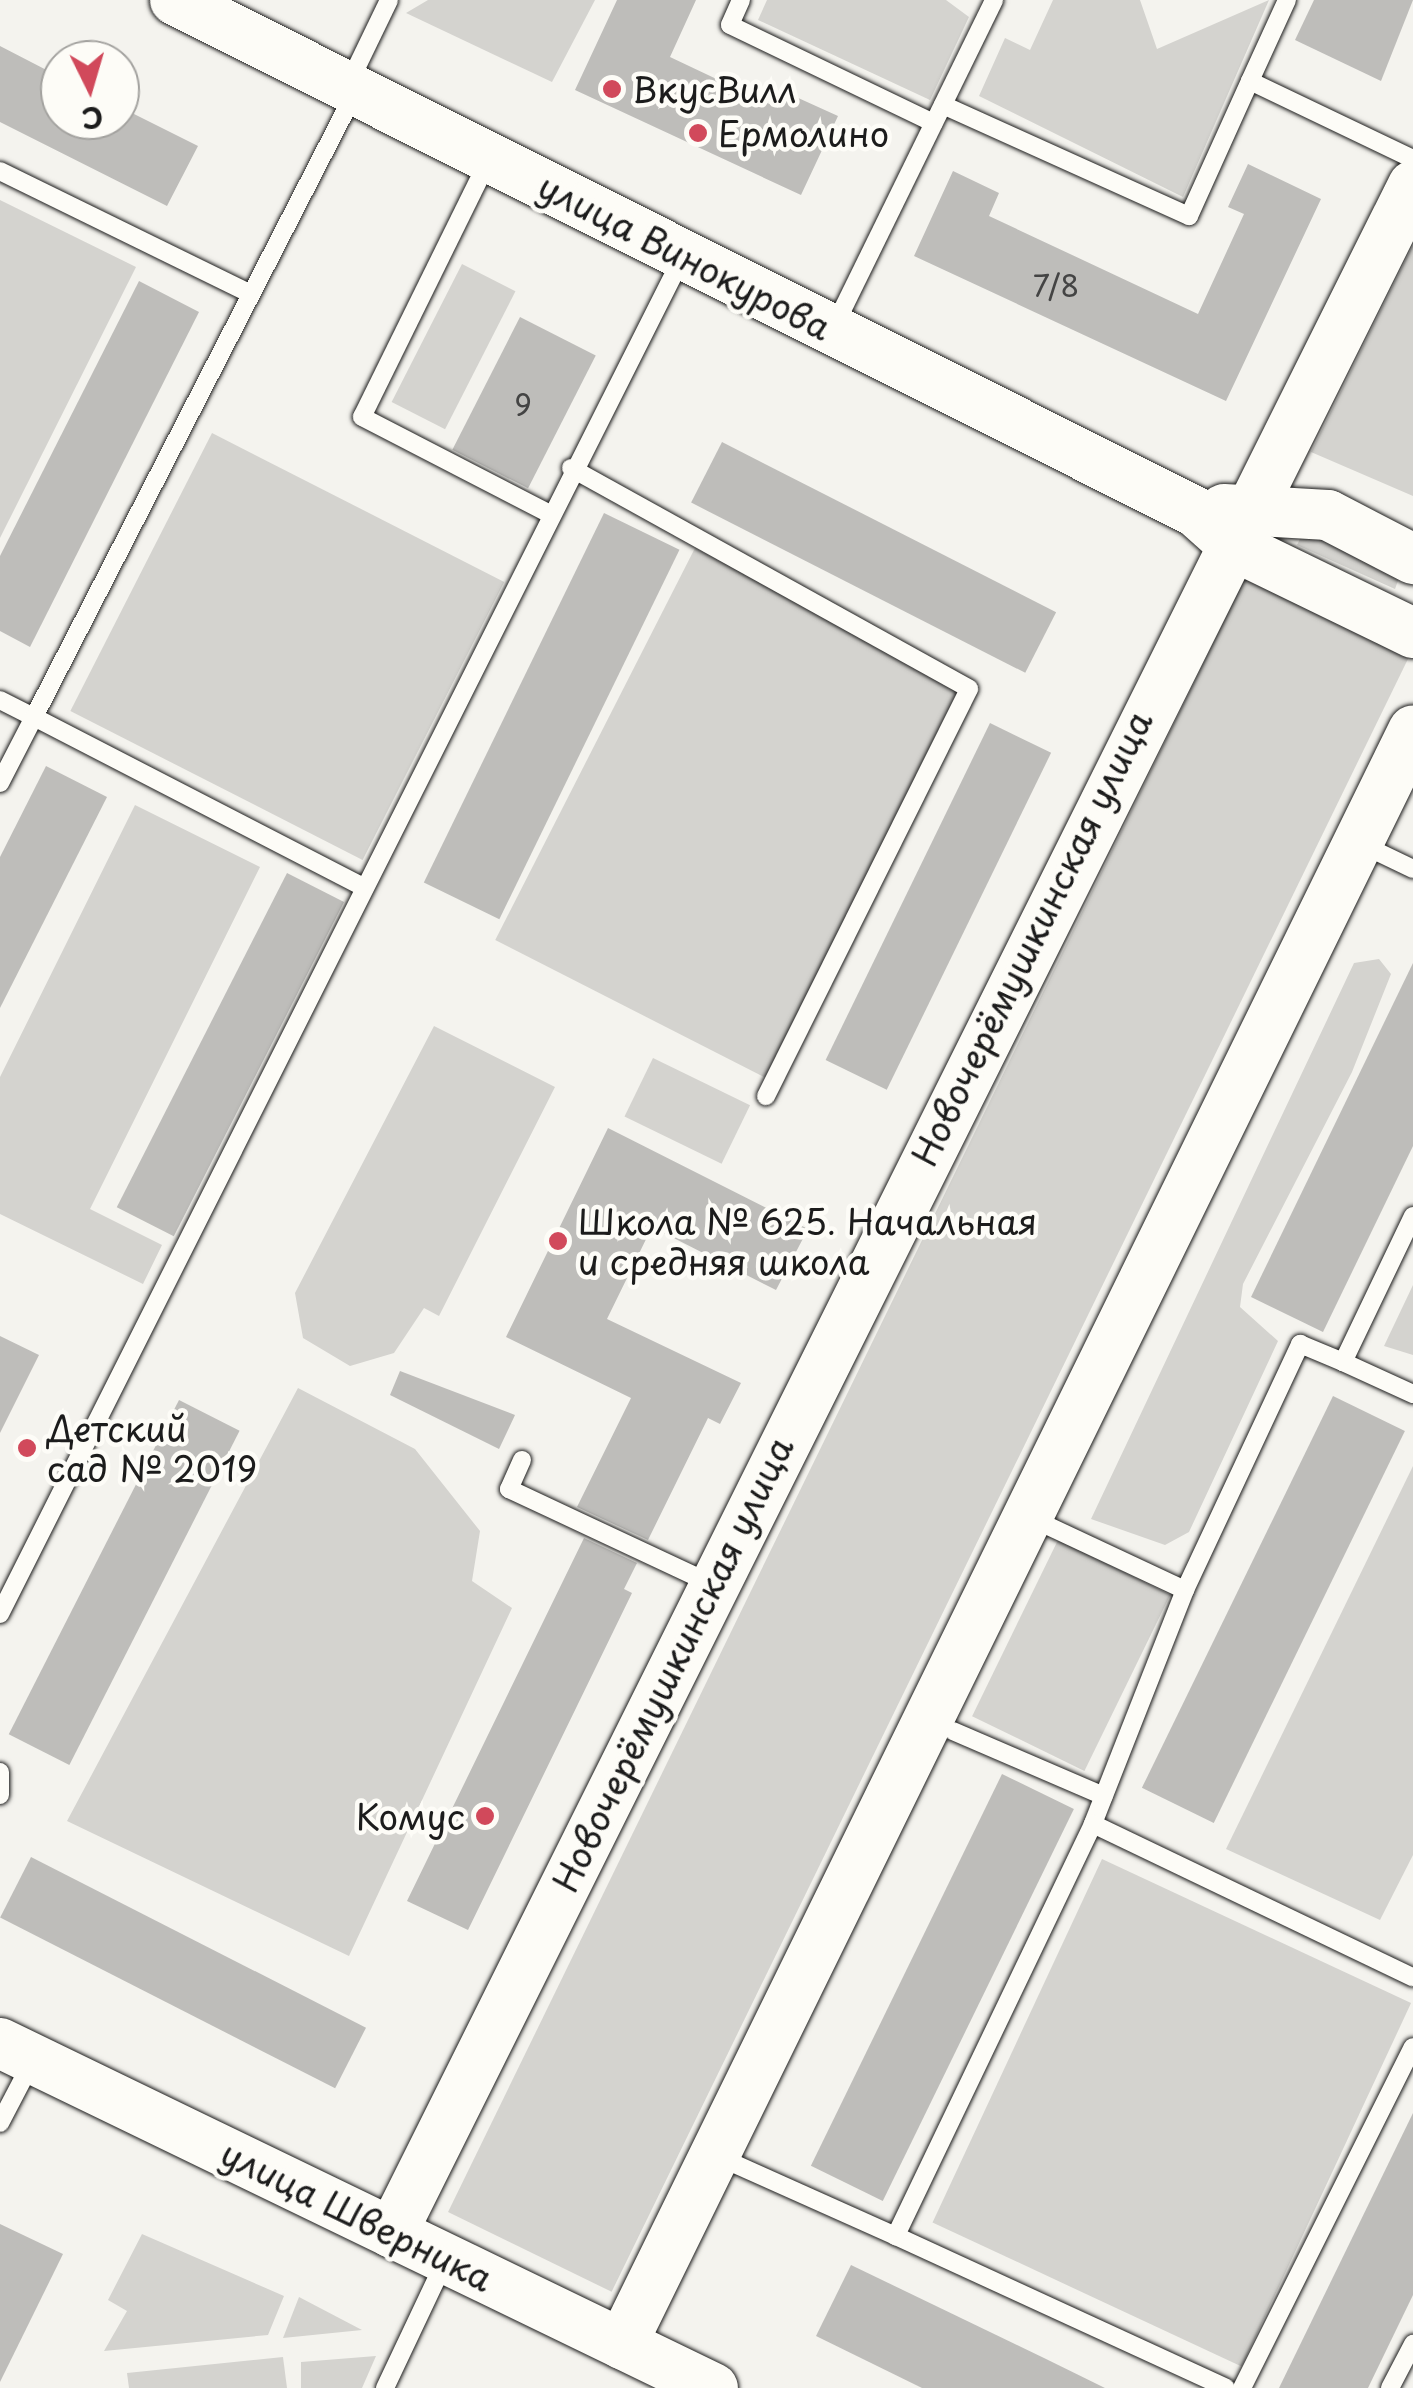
<!DOCTYPE html>
<meta charset="utf-8">
<style>
body{margin:0}
#map{position:relative;width:1413px;height:2388px;overflow:hidden;background:#f4f3ee;font-family:"Playpen Sans",sans-serif}
div>[style]{position:absolute}
[style*='--x']{left:calc(var(--x)*1px);top:calc(var(--y)*1px);width:calc(var(--w)*1px);rotate:calc(var(--a)*1deg)}
.green>*{inset:0;background:#d4d3cf;transform-origin:0 0}
.building>*{inset:0;background:#bebdba;transform-origin:0 0}
.roads{filter:drop-shadow(0 0 2px #1c1c1c) drop-shadow(0 0 2px #1c1c1c)}
.lane>*{height:18px;margin:-9px;padding:0 9px;transform-origin:9px;border-radius:9px;background:#fdfcf7}
.secondary>*{height:50px;margin:-25px;padding:0 25px;transform-origin:25px;border-radius:25px;background:#fdfcf7}
.dots>*{width:28px;height:28px;translate:-50% -50%;box-sizing:border-box;border:5px solid #fdfcf7;border-radius:50%}
span{translate:-50% -50%;white-space:nowrap;text-align:center;line-height:1.15;-webkit-text-stroke:9px #fdfcf7;paint-order:stroke}
.number-label{font-size:30px;color:#444}
.number-label span{-webkit-text-stroke-width:0}
.poi-label{font-size:35px;color:#1c1c1c}
.left{translate:0 -50%;text-align:left}
.right{translate:-100% -50%;text-align:right}
.street-label{font-size:35px;color:#1c1c1c}
.north{position:absolute;left:40px;top:40px;width:100px;height:100px;box-sizing:border-box;background:#fdfcf7;border:2px solid #a3a29f;border-radius:50%;rotate:175deg;font-size:28px;font-weight:700;line-height:40px;text-align:center;color:#1c1c1c}
.north::after{content:'';display:block;margin:auto;width:35px;height:45px;background:#d1495b;clip-path:polygon(50% 0,100% 100%,50% 72%,0 100%)}
</style>
<div id="map">
<div class="green">
<div style="clip-path:polygon(428px 0,595px 0,552px 82px,406px 13px)"></div>
<div style="clip-path:polygon(767px 0,946px 0,969px 17px,930px 100px,758px 20px)"></div>
<div style="clip-path:polygon(1053px 0,1140px 0,1157px 49px,1269px 0,1183px 197px,979px 96px,1005px 38px,1030px 50px)"></div>
<div style="clip-path:polygon(0 200px,136px 267px,0 538px)"></div>
<div style="clip-path:polygon(1413px 245px,1413px 496px,1311px 452px)"></div>
<div style="left:462px;top:264px;width:60px;height:155px;rotate:27deg"></div>
<div style="left:212px;top:433px;width:328px;height:312px;rotate:27deg"></div>
<div style="clip-path:polygon(1306px 527px,1399px 578px,1395px 589px,1297px 545px)"></div>
<div style="left:695px;top:548px;width:305px;height:440px;rotate:27deg"></div>
<div style="left:1245px;top:578px;width:182px;height:1818px;rotate:26deg"></div>
<div style="clip-path:polygon(135px 805px,260px 867px,90px 1209px,162px 1245px,143px 1284px,0 1214px,0 1077px)"></div>
<div style="clip-path:polygon(1379px 959px,1391px 974px,1352px 1072px,1243px 1284px,1240px 1307px,1278px 1341px,1189px 1532px,1165px 1545px,1091px 1519px,1354px 963px)"></div>
<div style="clip-path:polygon(434px 1026px,555px 1087px,439px 1316px,424px 1308px,394px 1353px,350px 1366px,303px 1338px,295px 1293px)"></div>
<div style="left:653px;top:1058px;width:108px;height:65px;rotate:26deg"></div>
<div style="clip-path:polygon(1413px 1285px,1413px 1355px,1384px 1346px)"></div>
<div style="clip-path:polygon(298px 1388px,415px 1449px,480px 1531px,472px 1581px,512px 1608px,349px 1956px,67px 1821px)"></div>
<div style="clip-path:polygon(1413px 1466px,1413px 1855px,1380px 1920px,1226px 1849px)"></div>
<div style="left:1058px;top:1540px;width:125px;height:196px;rotate:26deg"></div>
<div style="left:1102px;top:1859px;width:341px;height:401px;rotate:25deg"></div>
<div style="clip-path:polygon(142px 2234px,284px 2296px,268px 2335px,104px 2351px,127px 2311px,108px 2300px)"></div>
<div style="clip-path:polygon(299px 2297px,362px 2330px,283px 2338px)"></div>
<div style="clip-path:polygon(376px 2356px,362px 2388px,301px 2388px,301px 2362px)"></div>
<div style="clip-path:polygon(283px 2357px,287px 2388px,129px 2388px,127px 2373px)"></div>
</div>
<div class="building">
<div style="clip-path:polygon(617px 0,696px 0,670px 57px,778px 108px,785px 92px,838px 116px,801px 195px,575px 90px)"></div>
<div style="clip-path:polygon(1314px 0,1413px 0,1381px 81px,1295px 40px)"></div>
<div style="clip-path:polygon(0 46px,60px 77px,60px 120px,120px 120px,120px 107px,198px 146px,167px 206px,0 122px)"></div>
<div style="clip-path:polygon(1248px 164px,1321px 199px,1226px 401px,914px 256px,953px 171px,999px 193px,989px 216px,1198px 314px,1244px 214px,1228px 207px)"></div>
<div style="clip-path:polygon(139px 281px,199px 312px,30px 647px,0 631px,0 556px)"></div>
<div style="left:520px;top:317px;width:85px;height:149px;rotate:27deg"></div>
<div style="left:722px;top:442px;width:375px;height:68px;rotate:27deg"></div>
<div style="left:604px;top:513px;width:84px;height:411px;rotate:26deg"></div>
<div style="left:990px;top:723px;width:68px;height:375px;rotate:26deg"></div>
<div style="clip-path:polygon(46px 766px,107px 797px,0 1008px,0 857px)"></div>
<div style="left:287px;top:873px;width:64px;height:375px;rotate:27deg"></div>
<div style="clip-path:polygon(1413px 963px,1413px 1146px,1323px 1332px,1251px 1297px)"></div>
<div style="clip-path:polygon(608px 1128px,808px 1229px,776px 1290px,652px 1227px,607px 1319px,741px 1383px,720px 1424px,708px 1418px,648px 1540px,577px 1507px,631px 1398px,506px 1337px)"></div>
<div style="clip-path:polygon(0 1336px,39px 1355px,0 1433px)"></div>
<div style="clip-path:polygon(400px 1371px,515px 1415px,499px 1449px,390px 1395px)"></div>
<div style="left:1333px;top:1396px;width:80px;height:436px;rotate:26deg"></div>
<div style="left:179px;top:1400px;width:68px;height:375px;rotate:27deg"></div>
<div style="clip-path:polygon(584px 1538px,637px 1563px,624px 1589px,632px 1593px,468px 1930px,407px 1901px)"></div>
<div style="left:1002px;top:1774px;width:80px;height:436px;rotate:26deg"></div>
<div style="left:31px;top:1857px;width:376px;height:68px;rotate:27deg"></div>
<div style="clip-path:polygon(1413px 2113px,1413px 2295px,1368px 2388px,1279px 2388px)"></div>
<div style="clip-path:polygon(0 2224px,63px 2254px,0 2382px)"></div>
<div style="clip-path:polygon(851px 2265px,1044px 2358px,1105px 2388px,922px 2388px,816px 2336px)"></div>
</div>
<div class="roads">
<div class="lane">
<div style="--x:741;--y:0;--w:27;--a:114"></div>
<div style="--x:730;--y:25;--w:226;--a:25.7"></div>
<div style="--x:1287;--y:0;--w:89;--a:114.6"></div>
<div style="--x:1250;--y:81;--w:181;--a:25.6"></div>
<div style="--x:348;--y:85;--w:94;--a:-64.2"></div>
<div style="--x:943;--y:105;--w:270;--a:24.3"></div>
<div style="--x:1189;--y:216;--w:148;--a:-65.7"></div>
<div style="--x:488;--y:161;--w:285;--a:116.2"></div>
<div style="--x:362;--y:417;--w:209;--a:27.3"></div>
<div style="--x:0;--y:171;--w:277;--a:26.1"></div>
<div style="--x:834;--y:327;--w:364;--a:-63.9"></div>
<div style="--x:571;--y:468;--w:455;--a:29"></div>
<div style="--x:969;--y:689;--w:455;--a:116.5"></div>
<div style="--x:0;--y:700;--w:38;--a:27"></div>
<div style="--x:34;--y:717;--w:703;--a:-62.81"></div>
<div style="--x:0;--y:783;--w:74;--a:-62.7"></div>
<div style="--x:34;--y:717;--w:369;--a:27.3"></div>
<div style="--x:1359;--y:843;--w:60;--a:25.7"></div>
<div style="--x:1413;--y:1216;--w:162;--a:115.6"></div>
<div style="--x:1343;--y:1362;--w:77;--a:24.6"></div>
<div style="--x:522;--y:1460;--w:32;--a:114"></div>
<div style="--x:509;--y:1489;--w:224;--a:25.1"></div>
<div style="--x:1031;--y:1518;--w:170;--a:25.1"></div>
<div style="--x:1185;--y:1590;--w:272;--a:-64.9"></div>
<div style="--x:1300;--y:1344;--w:47;--a:22.7"></div>
<div style="--x:1185;--y:1590;--w:251;--a:111.5"></div>
<div style="--x:1093;--y:1824;--w:457;--a:115.6"></div>
<div style="--x:896;--y:2236;--w:363;--a:24.7"></div>
<div style="--x:0;--y:1614;--w:1520;--a:-63.3"></div>
<div style="--x:953;--y:1731;--w:164;--a:23.3"></div>
<div style="--x:0;--y:1772;--w:23;--a:90"></div>
<div style="--x:1093;--y:1824;--w:355;--a:25.6"></div>
<div style="--x:0;--y:2123;--w:71;--a:-62.4"></div>
<div style="--x:719;--y:2157;--w:194;--a:24.1"></div>
<div style="--x:385;--y:2388;--w:138;--a:-64.7"></div>
<div style="--x:1242;--y:2388;--w:381;--a:-63.4"></div>
<div style="--x:1390;--y:2388;--w:50;--a:-62.4"></div>
</div>
<div class="secondary">
<div style="--x:175;--y:0;--w:1142;--a:26.63"></div>
<div style="--x:1196;--y:512;--w:51;--a:41.8"></div>
<div style="--x:1234;--y:546;--w:199;--a:25.9"></div>
<div style="--x:1224;--y:509;--w:104;--a:3.3"></div>
<div style="--x:1328;--y:515;--w:96;--a:27.4"></div>
<div style="--x:0;--y:2043;--w:792;--a:25.82"></div>
<div style="--x:392;--y:2233;--w:2288;--a:-63.5"></div>
<div style="--x:622;--y:2344;--w:1797;--a:-63.88"></div>
</div>
</div>
<div class="dots">
<div style="left:612px;top:89px;background:#d1495b"></div>
<div style="left:698px;top:133px;background:#d1495b"></div>
<div style="left:558px;top:1241px;background:#d1495b"></div>
<div style="left:27px;top:1448px;background:#d1495b"></div>
<div style="left:485px;top:1816px;background:#d1495b"></div>
</div>
<div class="number-label">
<span style="left:1056px;top:285px">7/8</span>
<span style="left:523px;top:404px">9</span>
</div>
<div class="poi-label">
<span class="left" style="left:632px;top:89px">ВкусВилл</span>
<span class="left" style="left:718px;top:133px">Ермолино</span>
<span class="left" style="left:578px;top:1241px">Школа № 625. Начальная<br>и средняя школа</span>
<span class="left" style="left:47px;top:1448px">Детский<br>сад № 2019</span>
<span class="right" style="left:465px;top:1816px">Комус</span>
</div>
<div class="street-label">
<span style="left:685px;top:256px;rotate:27deg">улица Винокурова</span>
<span style="left:1031px;top:938px;rotate:-64deg">Новочерёмушкинская улица</span>
<span style="left:672px;top:1664px;rotate:-64deg">Новочерёмушкинская улица</span>
<span style="left:357px;top:2215px;rotate:26deg">улица Шверника</span>
</div>
<div class="north">С</div>
</div>
